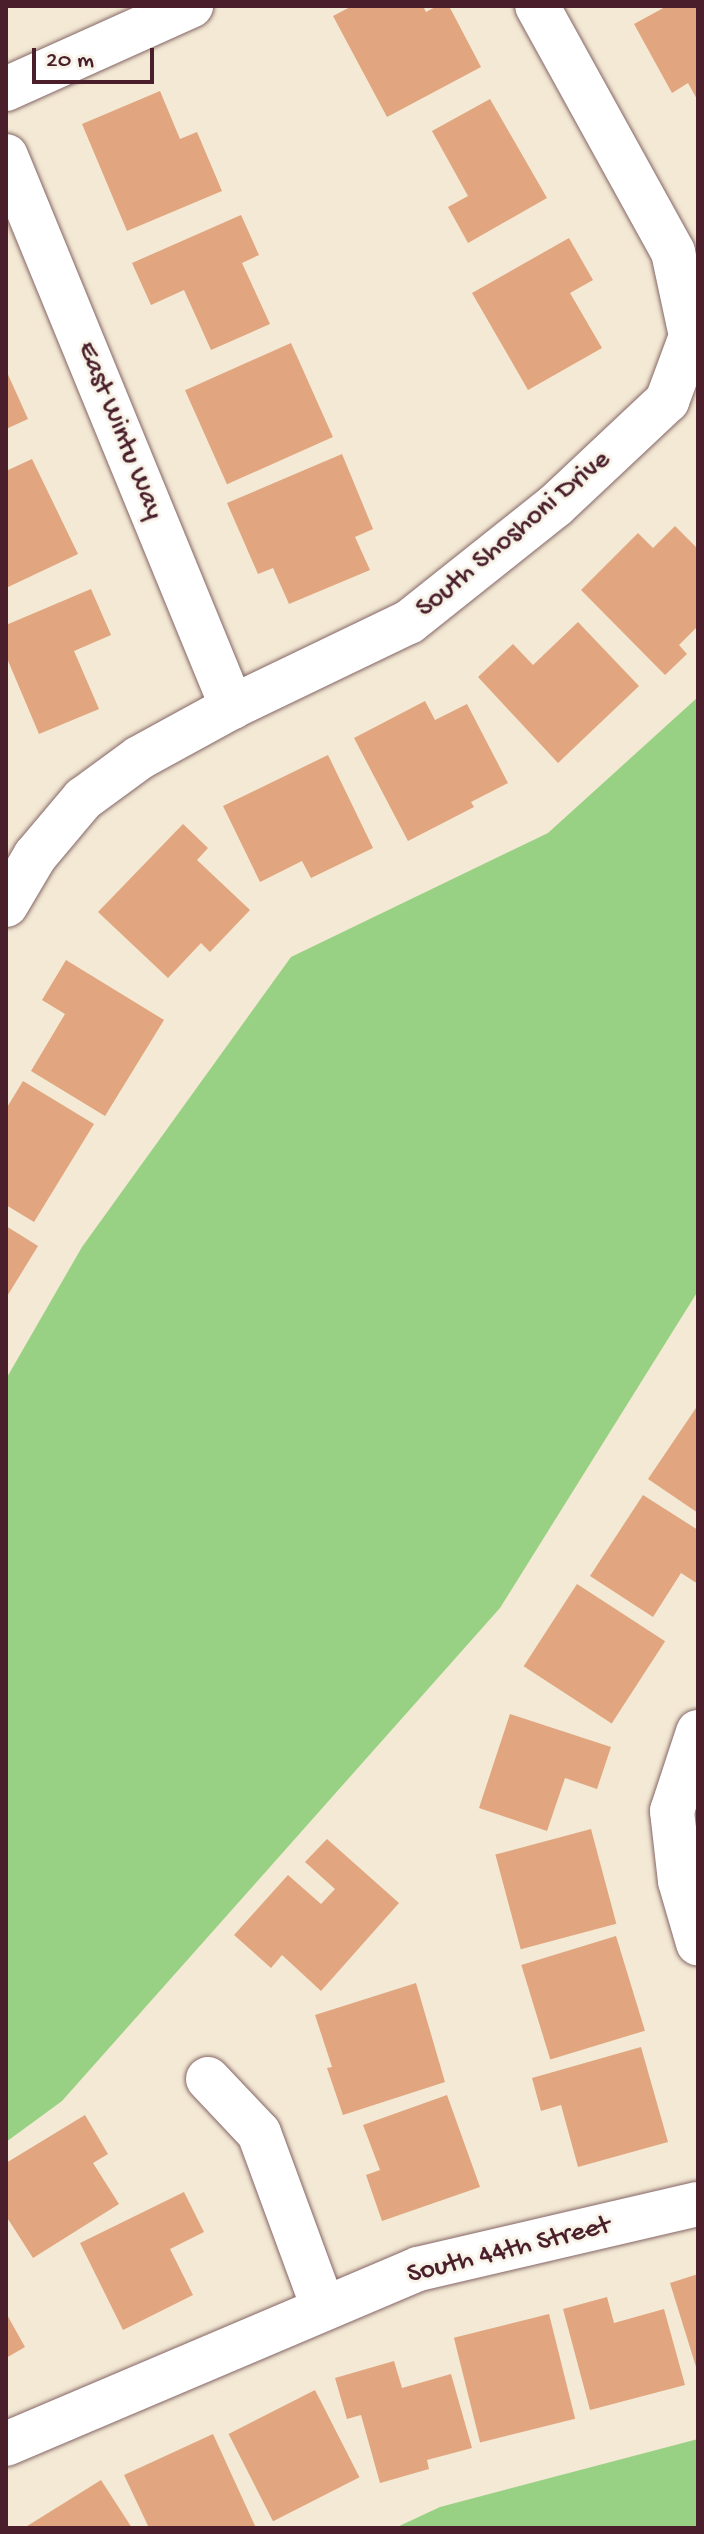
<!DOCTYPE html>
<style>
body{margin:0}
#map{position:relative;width:704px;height:2534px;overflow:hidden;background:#f3e9d4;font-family:"Gochi Hand",sans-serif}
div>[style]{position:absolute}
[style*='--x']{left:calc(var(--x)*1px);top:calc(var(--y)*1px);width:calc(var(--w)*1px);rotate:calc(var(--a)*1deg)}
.green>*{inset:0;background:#98d184}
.building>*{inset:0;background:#e1a67f;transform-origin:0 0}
.roads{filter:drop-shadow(0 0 2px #856666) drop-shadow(0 0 2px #856666)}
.street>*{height:44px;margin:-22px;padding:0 22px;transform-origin:22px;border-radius:22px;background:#fff}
span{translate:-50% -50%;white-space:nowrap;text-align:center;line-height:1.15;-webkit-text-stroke:6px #f7f3e8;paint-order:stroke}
.street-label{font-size:28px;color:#4a1f2b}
.frame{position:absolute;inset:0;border:8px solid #4a1f2b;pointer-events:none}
.scale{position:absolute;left:32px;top:48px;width:122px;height:36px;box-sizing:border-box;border:4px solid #4a1f2b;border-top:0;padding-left:10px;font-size:24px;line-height:28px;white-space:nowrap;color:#4a1f2b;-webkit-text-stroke:6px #f7f3e8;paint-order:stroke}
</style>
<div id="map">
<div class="green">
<div style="clip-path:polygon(698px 697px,698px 1291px,500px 1608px,62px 2101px,6px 2142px,6px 1379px,82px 1247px,291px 957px,548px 833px)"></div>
<div style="clip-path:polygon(698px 2439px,698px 2528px,395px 2528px,440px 2507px)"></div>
</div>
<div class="building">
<div style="clip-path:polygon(352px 6px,423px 6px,426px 12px,437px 6px,449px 6px,481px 67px,387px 117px,333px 16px)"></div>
<div style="clip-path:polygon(667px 6px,698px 6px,698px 101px,688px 83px,672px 93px,634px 24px)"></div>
<div style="clip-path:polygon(160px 91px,180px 139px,197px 132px,222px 191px,127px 231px,82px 124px)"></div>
<div style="clip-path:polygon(490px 99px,547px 198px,468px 243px,448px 207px,468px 196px,432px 131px)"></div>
<div style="clip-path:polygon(241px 215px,259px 255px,242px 263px,270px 324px,211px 350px,184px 290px,151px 305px,132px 263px)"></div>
<div style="clip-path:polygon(569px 238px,593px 280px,570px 293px,602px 348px,528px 390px,472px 293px)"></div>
<div style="left:291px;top:343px;width:103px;height:116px;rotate:66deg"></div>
<div style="clip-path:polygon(6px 370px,28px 419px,6px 429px)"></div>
<div style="clip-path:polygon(342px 454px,373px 529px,355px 537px,370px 570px,289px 604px,273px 568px,258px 574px,227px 503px)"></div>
<div style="clip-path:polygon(32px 459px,78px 554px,6px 588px,6px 471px)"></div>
<div style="clip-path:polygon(675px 526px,698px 549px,698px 626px,679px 645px,687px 654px,665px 675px,581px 590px,638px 533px,653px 548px)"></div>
<div style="clip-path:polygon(91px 589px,111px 635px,74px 651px,99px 709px,39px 734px,6px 656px,6px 625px)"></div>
<div style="clip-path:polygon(578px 622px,639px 686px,558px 763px,478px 677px,513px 644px,533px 665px)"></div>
<div style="clip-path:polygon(425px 701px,435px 720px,467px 704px,508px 783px,471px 802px,474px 807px,408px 841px,354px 738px)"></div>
<div style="clip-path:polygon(328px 755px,373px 848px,311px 878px,302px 861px,260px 882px,223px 806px)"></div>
<div style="clip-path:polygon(183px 824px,208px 848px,197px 860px,250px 910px,210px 952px,201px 943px,168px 978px,98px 912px)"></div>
<div style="clip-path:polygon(66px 960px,164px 1020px,105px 1116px,31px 1071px,65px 1014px,42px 1000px)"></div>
<div style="clip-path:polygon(23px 1081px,94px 1124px,34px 1222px,6px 1205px,6px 1109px)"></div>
<div style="clip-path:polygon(6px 1226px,38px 1246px,6px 1298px)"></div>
<div style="clip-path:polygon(698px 1405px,698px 1513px,648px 1479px)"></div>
<div style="clip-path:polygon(643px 1495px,698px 1530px,698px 1584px,681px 1573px,653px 1617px,590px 1576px)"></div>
<div style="left:577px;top:1584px;width:105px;height:98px;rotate:33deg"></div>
<div style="clip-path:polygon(510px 1714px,611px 1747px,597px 1789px,565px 1778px,547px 1831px,479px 1808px)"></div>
<div style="left:591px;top:1829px;width:98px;height:99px;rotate:75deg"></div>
<div style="clip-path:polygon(327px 1839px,399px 1903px,321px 1991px,282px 1955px,271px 1968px,234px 1935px,288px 1875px,321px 1904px,335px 1889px,305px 1862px)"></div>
<div style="left:616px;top:1936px;width:99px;height:99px;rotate:73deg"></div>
<div style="clip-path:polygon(416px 1983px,445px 2082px,343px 2115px,327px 2068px,332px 2067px,315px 2015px)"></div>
<div style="clip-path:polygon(641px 2047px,668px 2142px,578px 2167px,561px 2105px,541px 2111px,532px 2078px)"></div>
<div style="clip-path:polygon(447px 2095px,480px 2187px,382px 2221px,366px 2175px,380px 2170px,363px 2125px)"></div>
<div style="clip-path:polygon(85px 2115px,108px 2154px,93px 2163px,119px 2204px,33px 2258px,6px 2216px,6px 2163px)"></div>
<div style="clip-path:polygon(184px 2192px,204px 2232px,170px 2249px,193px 2295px,123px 2330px,80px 2243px)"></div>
<div style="clip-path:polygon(698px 2274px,698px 2370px,697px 2370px,670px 2283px)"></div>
<div style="clip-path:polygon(607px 2297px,614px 2323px,664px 2309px,685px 2385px,590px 2410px,563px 2309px)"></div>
<div style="clip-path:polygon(6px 2313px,25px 2347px,6px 2358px)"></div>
<div style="left:549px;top:2314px;width:108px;height:98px;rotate:76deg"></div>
<div style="clip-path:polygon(394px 2361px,402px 2388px,451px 2374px,472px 2448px,427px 2460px,429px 2469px,380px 2483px,361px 2415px,347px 2419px,335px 2378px)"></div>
<div style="left:315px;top:2390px;width:98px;height:97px;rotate:63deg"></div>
<div style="clip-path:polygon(213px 2434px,256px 2528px,149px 2528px,124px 2475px)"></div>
<div style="clip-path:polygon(101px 2480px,132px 2528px,24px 2528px)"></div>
</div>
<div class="roads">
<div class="street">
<div style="--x:6;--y:89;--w:203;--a:-24.2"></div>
<div style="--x:6;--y:156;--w:596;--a:67.7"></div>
<div style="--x:6;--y:905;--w:57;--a:-59.4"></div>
<div style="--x:35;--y:856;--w:75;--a:-49.9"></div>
<div style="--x:83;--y:799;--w:69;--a:-36.2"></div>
<div style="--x:139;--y:758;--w:106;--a:-28.7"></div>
<div style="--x:232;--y:707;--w:196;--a:-25.7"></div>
<div style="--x:409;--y:622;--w:186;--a:-38.5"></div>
<div style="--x:555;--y:506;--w:154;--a:-43.2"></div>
<div style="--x:667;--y:401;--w:69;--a:-69.7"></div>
<div style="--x:691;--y:336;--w:86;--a:-102.1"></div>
<div style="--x:673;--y:252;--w:281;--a:-118.9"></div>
<div style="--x:698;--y:1732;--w:83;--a:108.2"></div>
<div style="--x:672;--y:1811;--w:70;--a:83.5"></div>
<div style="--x:680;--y:1881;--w:65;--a:73.8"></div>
<div style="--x:208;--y:2079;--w:74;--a:46.6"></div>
<div style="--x:259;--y:2133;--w:185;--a:69.8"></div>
<div style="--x:6;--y:2444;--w:448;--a:-23"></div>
<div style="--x:418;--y:2269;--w:287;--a:-13.1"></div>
</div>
</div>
<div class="street-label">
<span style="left:119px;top:431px;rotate:68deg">East Wintu Way</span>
<span style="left:514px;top:535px;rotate:-40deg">South Shoshoni Drive</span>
<span style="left:509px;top:2251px;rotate:-14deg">South 44th Street</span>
</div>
<div class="frame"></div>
<div class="scale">20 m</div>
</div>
